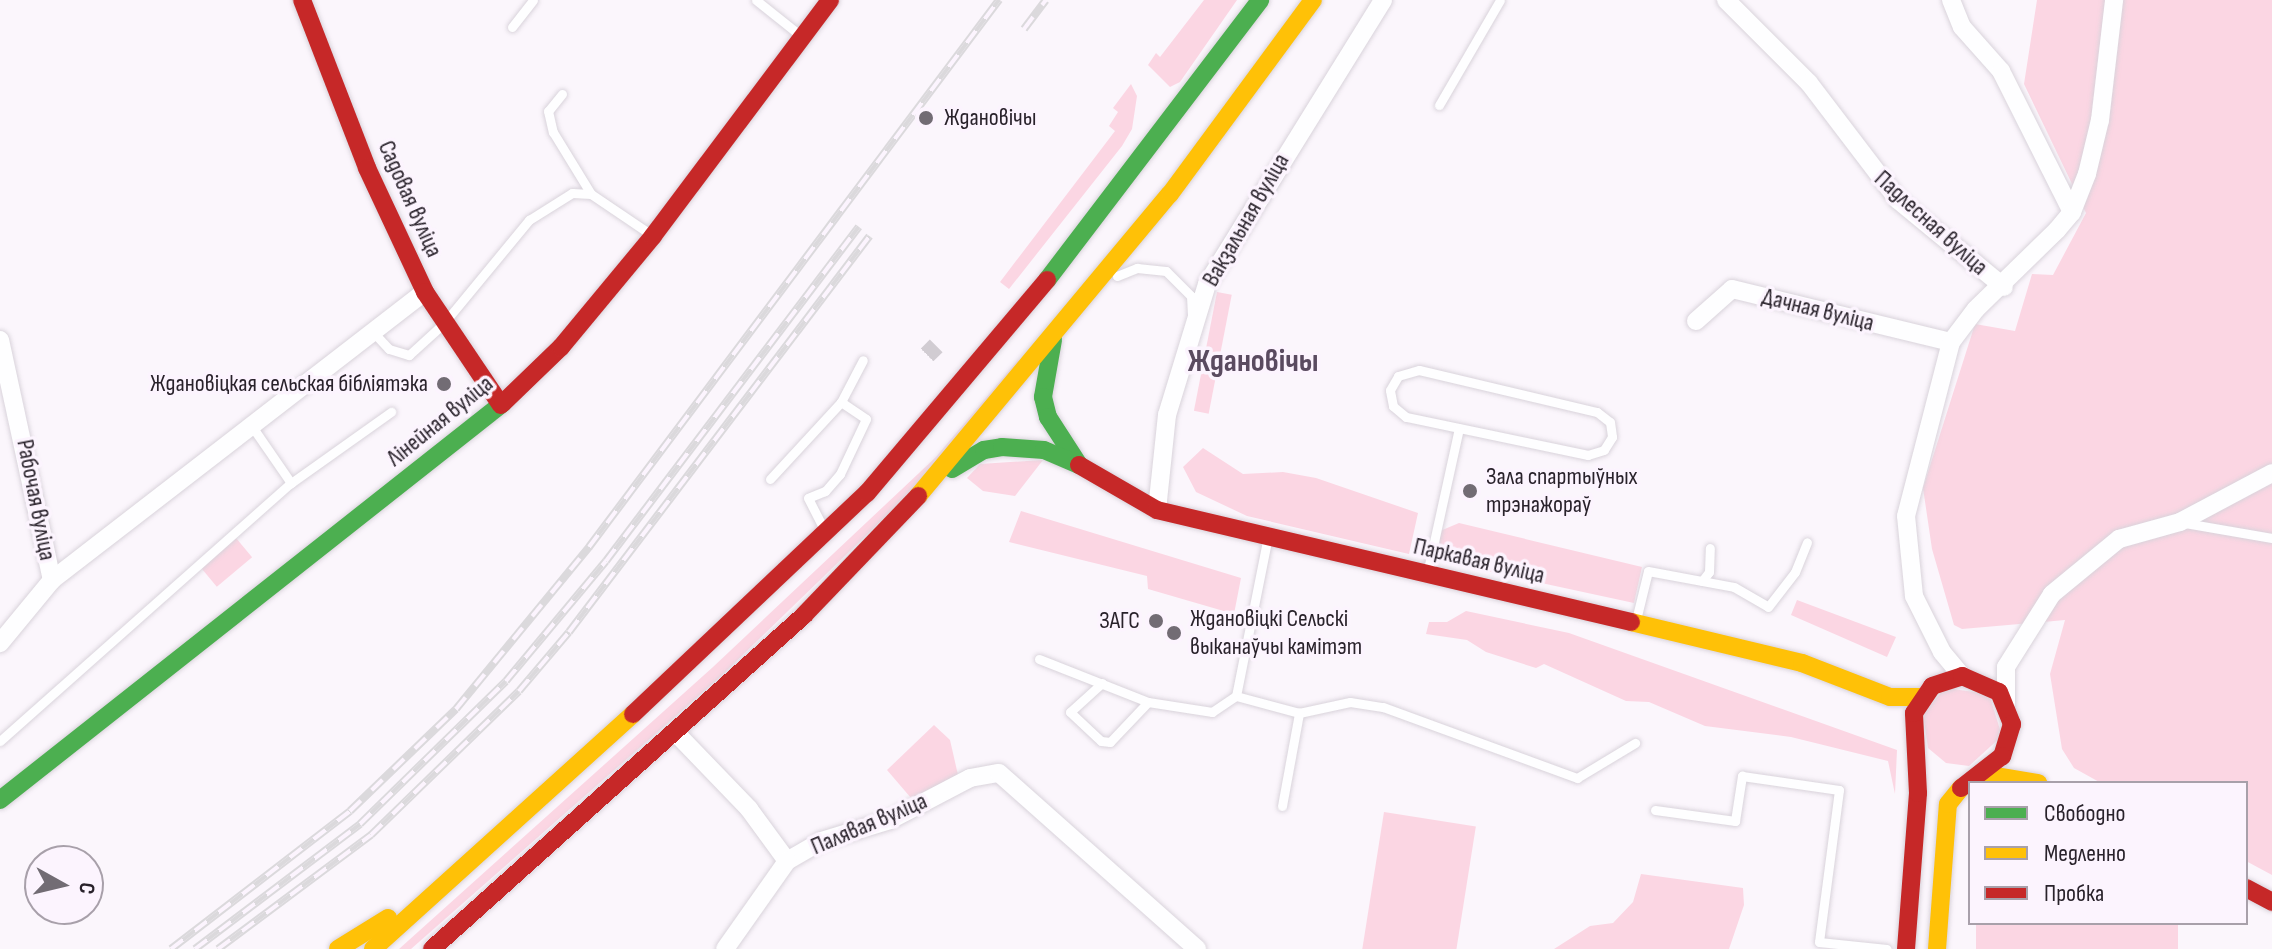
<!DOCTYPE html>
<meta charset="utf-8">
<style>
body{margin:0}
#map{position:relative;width:2272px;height:949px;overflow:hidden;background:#fbf6fc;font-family:"Sofia Sans Condensed",sans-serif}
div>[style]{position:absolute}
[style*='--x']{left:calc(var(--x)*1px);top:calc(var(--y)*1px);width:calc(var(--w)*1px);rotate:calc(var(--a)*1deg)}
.green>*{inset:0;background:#fbd6e3;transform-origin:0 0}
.street-tunnel>*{height:18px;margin-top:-9px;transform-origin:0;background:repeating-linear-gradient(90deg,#d1ccd2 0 18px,transparent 0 27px)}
.roads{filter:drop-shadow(0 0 2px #d9d3db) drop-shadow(0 0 2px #d9d3db)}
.lane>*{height:9px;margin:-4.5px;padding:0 4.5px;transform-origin:4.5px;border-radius:4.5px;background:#fefeff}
.street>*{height:18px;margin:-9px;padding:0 9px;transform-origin:9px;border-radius:9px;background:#fefeff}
.fast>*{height:18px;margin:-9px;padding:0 9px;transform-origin:9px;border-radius:9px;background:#4caf50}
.slow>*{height:18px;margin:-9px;padding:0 9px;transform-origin:9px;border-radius:9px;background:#ffc107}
.jam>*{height:18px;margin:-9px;padding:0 9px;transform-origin:9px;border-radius:9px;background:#c62828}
.rail>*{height:8px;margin-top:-4px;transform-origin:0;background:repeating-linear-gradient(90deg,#fcf4fe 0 15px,#dbd9dc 0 30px);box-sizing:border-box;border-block:2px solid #dbd9dc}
.dots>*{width:22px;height:22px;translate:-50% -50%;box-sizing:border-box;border:4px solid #fcf4fe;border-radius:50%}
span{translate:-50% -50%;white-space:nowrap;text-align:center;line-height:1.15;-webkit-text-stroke:7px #fcf4fe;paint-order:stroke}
.poi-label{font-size:24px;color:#29222b}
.left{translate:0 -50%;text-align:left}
.right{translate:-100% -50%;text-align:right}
.street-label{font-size:24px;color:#29222b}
.district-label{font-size:32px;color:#5a4b60;font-weight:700}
.legend{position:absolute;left:1968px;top:781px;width:280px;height:144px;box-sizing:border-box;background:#fcf4fe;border:2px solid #a8a0aa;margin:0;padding:10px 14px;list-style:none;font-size:24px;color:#29222b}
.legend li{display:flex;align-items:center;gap:16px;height:40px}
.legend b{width:40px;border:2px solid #a8a0aa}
.north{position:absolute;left:24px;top:845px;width:80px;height:80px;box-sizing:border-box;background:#fcf4fe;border:2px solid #a8a0aa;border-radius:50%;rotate:98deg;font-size:22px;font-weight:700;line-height:32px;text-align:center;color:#29222b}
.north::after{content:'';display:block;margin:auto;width:28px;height:36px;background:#726c74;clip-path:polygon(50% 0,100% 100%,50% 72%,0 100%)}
</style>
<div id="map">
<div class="green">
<div style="clip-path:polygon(1204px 0,1237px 0,1180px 82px,1170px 87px,1148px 65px,1156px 53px,1160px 57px)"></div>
<div style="clip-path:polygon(2037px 0,2272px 0,2272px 875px,2246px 861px,2246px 783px,2101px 783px,2074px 768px,2062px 749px,2050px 674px,2065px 620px,1962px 629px,1954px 625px,1932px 549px,1923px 488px,1975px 324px,2015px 331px,2032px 274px,2053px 275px,2086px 213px,2024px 84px)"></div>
<div style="clip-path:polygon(1131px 84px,1137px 96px,1132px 129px,1122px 146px,1009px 289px,1000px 282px,1115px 131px,1109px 126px,1118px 112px,1113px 108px)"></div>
<div style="left:1217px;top:292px;width:15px;height:121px;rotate:11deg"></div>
<div style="clip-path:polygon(1018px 360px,1024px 365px,949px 455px,720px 677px,411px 949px,399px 949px,713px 667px,936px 457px)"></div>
<div style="clip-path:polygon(1203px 448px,1243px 474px,1283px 472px,1316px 478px,1418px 513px,1409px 554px,1247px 516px,1196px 492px,1183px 467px)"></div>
<div style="clip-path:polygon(1043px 460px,1015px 496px,983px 491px,967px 478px,980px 464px)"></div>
<div style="clip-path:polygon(1021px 511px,1241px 578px,1234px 614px,1148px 589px,1147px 576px,1009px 542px)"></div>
<div style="clip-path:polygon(1459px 523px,1642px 567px,1634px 603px,1440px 561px,1440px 531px)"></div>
<div style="left:236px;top:538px;width:25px;height:46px;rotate:50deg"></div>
<div style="clip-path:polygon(1797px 600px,1896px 637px,1887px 657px,1791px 615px)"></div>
<div style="clip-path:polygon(1466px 611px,1569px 633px,1897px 750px,1895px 794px,1888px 761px,1791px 737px,1705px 726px,1649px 702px,1626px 701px,1544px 664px,1536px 668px,1486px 652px,1467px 640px,1426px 634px,1429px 622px,1447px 622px)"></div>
<div style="clip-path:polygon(1945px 688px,1989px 694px,2002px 736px,1969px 766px,1946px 763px,1928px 748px,1923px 714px)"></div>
<div style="clip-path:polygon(934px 725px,950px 740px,958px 775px,911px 798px,887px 770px)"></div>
<div style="left:1384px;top:812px;width:93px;height:139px;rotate:9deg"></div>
<div style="clip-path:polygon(1641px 874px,1743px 888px,1744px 905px,1729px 949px,1554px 949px,1590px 926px,1613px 923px,1633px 902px)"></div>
<div style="left:1976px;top:923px;width:202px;height:26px"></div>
</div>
<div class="street-tunnel">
<div style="--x:927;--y:355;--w:13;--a:-45"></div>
</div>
<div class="roads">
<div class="lane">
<div style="--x:756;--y:0;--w:58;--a:38.7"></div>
<div style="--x:512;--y:27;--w:34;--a:-52"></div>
<div style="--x:562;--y:94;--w:22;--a:129"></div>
<div style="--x:548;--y:111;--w:22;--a:77"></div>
<div style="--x:553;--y:132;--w:73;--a:58.5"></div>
<div style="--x:1439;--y:105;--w:121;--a:-59.8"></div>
<div style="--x:1117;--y:276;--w:22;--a:-22"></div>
<div style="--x:1137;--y:268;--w:29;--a:6"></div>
<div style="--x:1166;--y:271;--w:35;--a:45"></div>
<div style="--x:1191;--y:296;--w:18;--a:87"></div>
<div style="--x:374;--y:333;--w:22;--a:47"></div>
<div style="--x:389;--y:349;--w:21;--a:17"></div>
<div style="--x:409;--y:355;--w:47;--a:-42.4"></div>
<div style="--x:444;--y:323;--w:134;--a:-50.5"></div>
<div style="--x:529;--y:220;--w:51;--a:-32.1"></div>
<div style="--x:572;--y:193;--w:19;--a:3"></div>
<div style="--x:591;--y:194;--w:71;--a:34.1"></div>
<div style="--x:1419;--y:370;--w:183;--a:13.3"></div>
<div style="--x:1597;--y:412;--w:16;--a:38"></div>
<div style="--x:1610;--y:422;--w:15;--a:82"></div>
<div style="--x:1612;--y:437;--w:15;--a:122"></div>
<div style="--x:1604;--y:450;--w:17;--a:163"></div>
<div style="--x:1588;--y:455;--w:186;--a:-168.2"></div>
<div style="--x:1406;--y:417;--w:17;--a:-140"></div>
<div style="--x:1393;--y:406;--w:16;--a:-101"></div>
<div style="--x:1390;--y:390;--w:16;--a:-60"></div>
<div style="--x:1398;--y:376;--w:22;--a:-16"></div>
<div style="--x:841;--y:402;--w:47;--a:-62.4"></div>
<div style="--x:770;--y:479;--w:105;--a:-47.3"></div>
<div style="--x:841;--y:402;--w:30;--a:34"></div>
<div style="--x:866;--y:419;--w:61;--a:115.3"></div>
<div style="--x:840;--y:474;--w:23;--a:131"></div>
<div style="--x:825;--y:491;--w:18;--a:158"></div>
<div style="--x:808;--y:498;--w:34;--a:63"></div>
<div style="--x:291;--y:483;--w:123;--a:-35.4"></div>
<div style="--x:2185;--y:523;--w:88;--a:9.8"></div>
<div style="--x:1267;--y:541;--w:158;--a:101.3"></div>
<div style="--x:1236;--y:696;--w:65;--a:15.1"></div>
<div style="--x:1299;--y:713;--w:52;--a:-12.2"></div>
<div style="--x:1350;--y:702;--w:33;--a:9"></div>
<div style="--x:1383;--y:707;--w:207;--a:20.1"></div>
<div style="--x:1577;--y:778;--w:68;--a:-31.1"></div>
<div style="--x:1428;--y:569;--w:144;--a:-77.6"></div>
<div style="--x:1702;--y:581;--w:11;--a:-52"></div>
<div style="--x:1709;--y:572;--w:24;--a:-88"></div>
<div style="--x:1636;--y:620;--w:50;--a:-76.2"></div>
<div style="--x:1648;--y:571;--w:87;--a:10.5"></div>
<div style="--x:1734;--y:587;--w:39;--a:30"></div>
<div style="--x:1768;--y:607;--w:44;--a:-52.4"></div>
<div style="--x:1795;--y:572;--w:32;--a:-68"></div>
<div style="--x:1039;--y:659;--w:117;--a:21.5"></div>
<div style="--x:1148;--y:702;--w:65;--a:8.9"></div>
<div style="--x:1212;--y:712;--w:29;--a:-34"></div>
<div style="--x:1102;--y:683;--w:43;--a:137.8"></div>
<div style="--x:1070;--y:712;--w:42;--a:43.1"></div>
<div style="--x:1101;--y:741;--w:9;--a:6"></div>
<div style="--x:1110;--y:742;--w:55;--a:-46.5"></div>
<div style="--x:0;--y:741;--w:389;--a:-41.6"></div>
<div style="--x:291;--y:483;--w:67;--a:-124.6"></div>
<div style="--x:1282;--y:806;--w:95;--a:-79.6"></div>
<div style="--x:1655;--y:810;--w:81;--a:7.8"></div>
<div style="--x:1735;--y:821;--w:46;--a:-81.2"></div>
<div style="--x:1742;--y:776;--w:98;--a:8.2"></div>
<div style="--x:1839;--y:790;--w:153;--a:97.5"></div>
<div style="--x:1819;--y:942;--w:68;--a:5.9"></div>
</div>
<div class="street">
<div style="--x:1726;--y:0;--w:117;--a:45"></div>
<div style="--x:1809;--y:83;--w:147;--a:52.7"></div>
<div style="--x:1898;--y:200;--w:137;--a:39.4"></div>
<div style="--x:1951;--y:0;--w:29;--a:68"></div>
<div style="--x:1962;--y:27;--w:59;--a:48.4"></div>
<div style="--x:2001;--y:71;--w:158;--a:63.3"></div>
<div style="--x:1696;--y:321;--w:48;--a:-41.6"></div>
<div style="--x:1732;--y:289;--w:225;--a:13.6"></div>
<div style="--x:0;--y:340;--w:246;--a:77.8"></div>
<div style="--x:52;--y:580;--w:82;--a:129.5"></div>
<div style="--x:1157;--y:510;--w:96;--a:-84"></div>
<div style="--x:1167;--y:415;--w:137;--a:-73"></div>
<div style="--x:1207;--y:284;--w:334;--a:-58.2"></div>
<div style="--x:52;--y:580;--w:471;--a:-37.7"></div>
<div style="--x:1962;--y:676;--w:31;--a:-130"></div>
<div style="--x:1942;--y:652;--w:63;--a:-116.6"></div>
<div style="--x:1914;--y:596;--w:80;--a:-95.7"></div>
<div style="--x:1906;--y:516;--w:180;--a:-75.5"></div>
<div style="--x:1951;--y:342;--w:41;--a:-52.9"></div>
<div style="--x:1976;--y:309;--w:113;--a:-44.3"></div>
<div style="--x:2057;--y:230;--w:23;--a:-50"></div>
<div style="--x:2072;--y:212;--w:41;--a:-68.5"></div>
<div style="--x:2087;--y:174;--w:56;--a:-76.5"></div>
<div style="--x:2100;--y:120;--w:121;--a:-83.3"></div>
<div style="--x:2006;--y:703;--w:36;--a:-90"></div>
<div style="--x:2006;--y:667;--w:86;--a:-57.8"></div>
<div style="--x:2052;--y:594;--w:87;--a:-39.4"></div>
<div style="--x:2119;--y:539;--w:63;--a:-15.6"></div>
<div style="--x:2180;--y:522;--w:104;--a:-28"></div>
<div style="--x:675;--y:732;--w:107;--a:46.1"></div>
<div style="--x:749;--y:809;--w:64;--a:53.8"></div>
<div style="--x:787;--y:861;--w:39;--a:-30"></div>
<div style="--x:821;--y:841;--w:72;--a:-16.9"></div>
<div style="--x:890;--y:820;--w:90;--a:-27.7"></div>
<div style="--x:970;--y:778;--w:29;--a:-10"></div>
<div style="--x:999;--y:773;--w:265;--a:41.6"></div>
<div style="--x:725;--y:949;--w:108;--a:-54.8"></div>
</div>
<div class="fast">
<div style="--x:1047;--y:280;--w:352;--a:-52.7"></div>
<div style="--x:1053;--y:340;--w:58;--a:100"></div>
<div style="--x:1043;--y:397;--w:21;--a:76"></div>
<div style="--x:1048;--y:417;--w:57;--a:57.1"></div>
<div style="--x:952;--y:469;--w:37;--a:-31"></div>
<div style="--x:984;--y:450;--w:18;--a:-9"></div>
<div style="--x:1002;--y:447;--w:42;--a:4.1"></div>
<div style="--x:1044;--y:450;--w:38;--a:23"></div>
<div style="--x:0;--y:800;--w:641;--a:-38.28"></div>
</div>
<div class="slow">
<div style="--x:918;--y:496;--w:393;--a:-50.2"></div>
<div style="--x:1170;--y:194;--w:241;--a:-53.6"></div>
<div style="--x:1631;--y:622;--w:176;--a:13.5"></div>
<div style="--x:1802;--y:663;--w:94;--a:21.1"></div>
<div style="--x:1890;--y:697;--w:31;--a:0"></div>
<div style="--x:1983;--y:774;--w:56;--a:9.3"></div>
<div style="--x:338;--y:949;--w:59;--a:-31.8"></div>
<div style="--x:373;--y:949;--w:350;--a:-42.1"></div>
<div style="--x:1937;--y:949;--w:145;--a:-85.7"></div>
<div style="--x:1948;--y:804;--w:21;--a:-51"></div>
</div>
<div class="jam">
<div style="--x:302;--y:0;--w:180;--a:68.8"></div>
<div style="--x:367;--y:168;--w:137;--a:64.9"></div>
<div style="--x:425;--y:292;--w:136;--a:56.1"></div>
<div style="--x:503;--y:403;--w:81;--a:-44"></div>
<div style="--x:561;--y:347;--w:144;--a:-50.3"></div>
<div style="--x:653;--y:236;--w:295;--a:-53.1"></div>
<div style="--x:1079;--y:465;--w:90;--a:30"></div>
<div style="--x:1157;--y:510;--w:487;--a:13.3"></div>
<div style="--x:633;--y:714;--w:322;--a:-43.4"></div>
<div style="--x:867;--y:493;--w:279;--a:-49.8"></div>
<div style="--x:2246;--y:888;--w:30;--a:28"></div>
<div style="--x:432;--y:949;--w:500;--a:-41.9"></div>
<div style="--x:804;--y:615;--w:165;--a:-46.2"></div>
<div style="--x:1906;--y:949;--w:156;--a:-85.6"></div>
<div style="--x:1918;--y:793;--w:80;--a:-92.9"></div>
<div style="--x:1914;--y:713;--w:32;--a:-56"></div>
<div style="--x:1932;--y:686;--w:32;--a:-18"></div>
<div style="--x:1962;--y:676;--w:40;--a:23.4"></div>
<div style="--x:1999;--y:692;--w:35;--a:68"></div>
<div style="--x:2012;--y:724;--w:34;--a:107"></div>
<div style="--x:2002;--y:756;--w:52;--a:142"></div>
</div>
</div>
<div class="rail">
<div style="--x:1024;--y:29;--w:36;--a:-53"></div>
<div style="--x:171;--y:949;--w:226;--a:-37.6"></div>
<div style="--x:350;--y:811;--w:147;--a:-43.9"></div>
<div style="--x:456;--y:709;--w:210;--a:-50.6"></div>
<div style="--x:589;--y:547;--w:684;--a:-53.15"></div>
<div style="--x:195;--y:949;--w:207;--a:-37.1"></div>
<div style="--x:360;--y:824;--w:204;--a:-44.4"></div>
<div style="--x:506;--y:681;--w:156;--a:-50.2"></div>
<div style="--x:606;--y:561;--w:419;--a:-52.9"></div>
<div style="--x:218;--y:949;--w:191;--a:-36.7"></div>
<div style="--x:371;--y:835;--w:206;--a:-44.2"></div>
<div style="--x:519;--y:691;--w:77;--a:-49.7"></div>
<div style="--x:569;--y:632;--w:497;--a:-52.8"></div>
</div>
<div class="dots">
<div style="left:926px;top:118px;background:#726c74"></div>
<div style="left:444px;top:384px;background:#726c74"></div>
<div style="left:1470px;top:491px;background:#726c74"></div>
<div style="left:1156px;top:621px;background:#726c74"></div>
<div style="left:1174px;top:633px;background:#726c74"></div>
</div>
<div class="poi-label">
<span class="left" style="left:944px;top:118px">Ждановічы</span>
<span class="right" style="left:428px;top:384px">Ждановіцкая сельская бібліятэка</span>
<span class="left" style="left:1486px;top:491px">Зала спартыўных<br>трэнажораў</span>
<span class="left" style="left:1190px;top:633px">Ждановіцкі Сельскі<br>выканаўчы камітэт</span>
<span class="right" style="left:1140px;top:621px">ЗАГС</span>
</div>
<div class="street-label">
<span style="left:410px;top:199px;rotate:66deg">Садовая вуліца</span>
<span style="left:1246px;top:220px;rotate:-60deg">Вакзальная вуліца</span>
<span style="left:1931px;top:223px;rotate:42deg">Падлесная вуліца</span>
<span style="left:1818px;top:310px;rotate:14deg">Дачная вуліца</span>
<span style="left:440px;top:421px;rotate:-39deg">Лінейная вуліца</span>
<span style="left:36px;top:500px;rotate:79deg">Рабочая вуліца</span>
<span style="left:1479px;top:561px;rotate:13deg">Паркавая вуліца</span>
<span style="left:869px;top:824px;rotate:-23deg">Палявая вуліца</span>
</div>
<div class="district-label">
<span style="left:1253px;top:362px">Ждановічы</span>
</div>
<ul class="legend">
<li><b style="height:10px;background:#4caf50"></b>Свободно</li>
<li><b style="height:10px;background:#ffc107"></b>Медленно</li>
<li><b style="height:10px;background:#c62828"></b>Пробка</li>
</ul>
<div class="north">С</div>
</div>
